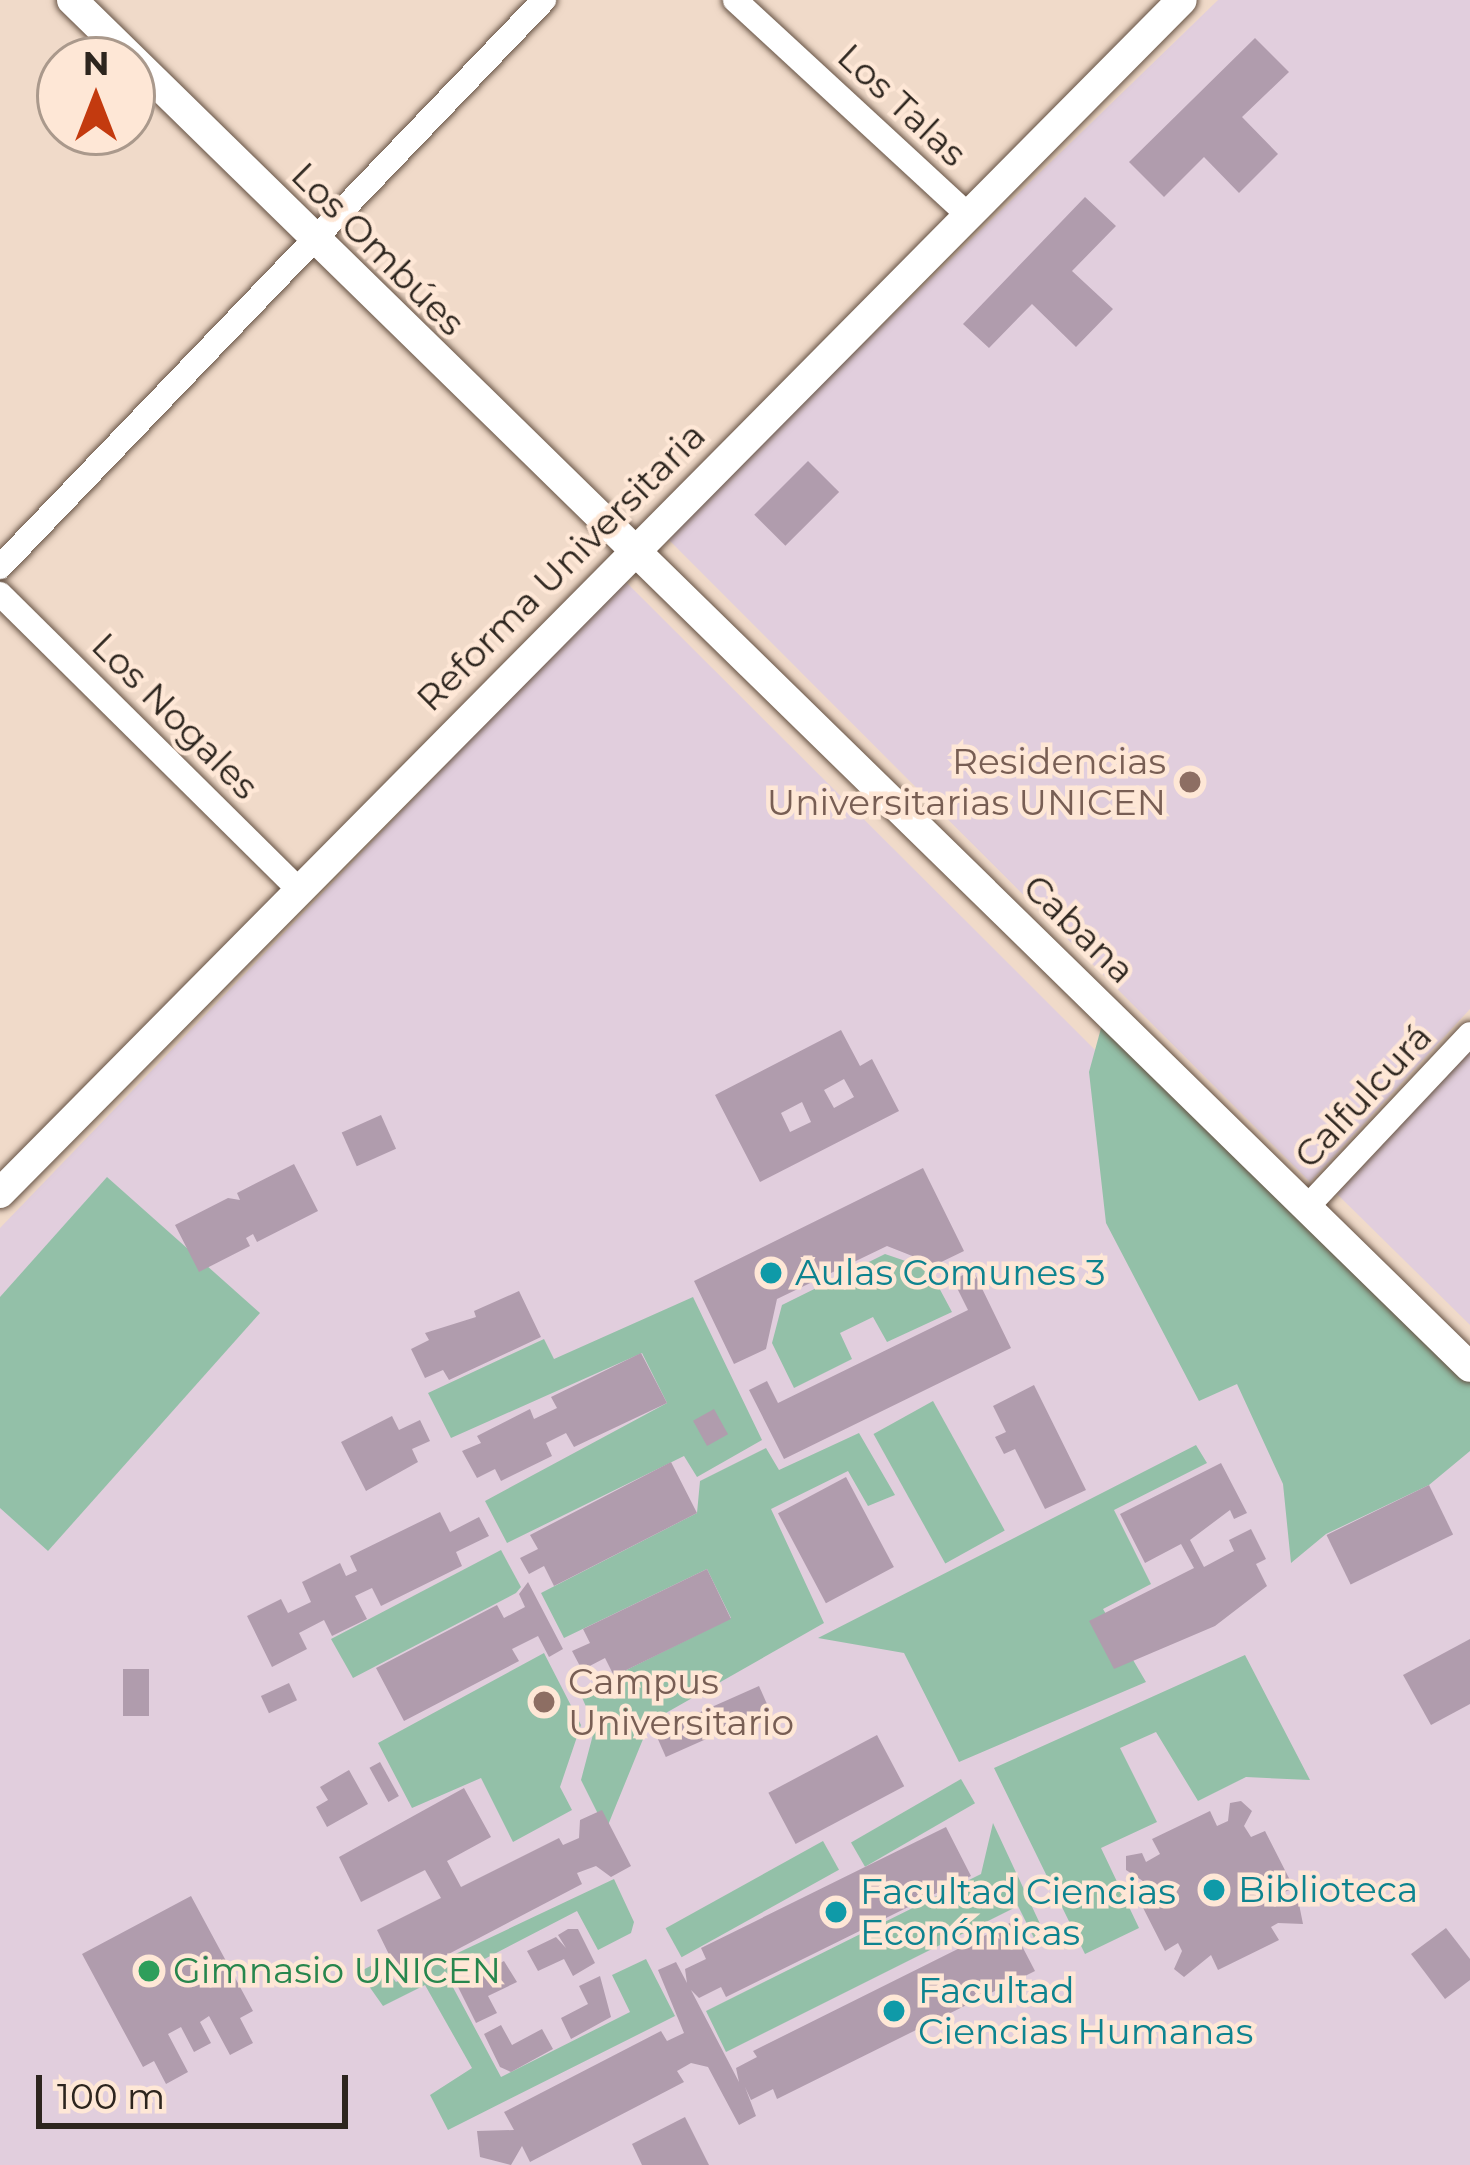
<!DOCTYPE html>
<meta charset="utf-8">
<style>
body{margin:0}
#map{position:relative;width:1470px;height:2165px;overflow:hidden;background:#f0dac9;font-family:Montserrat,sans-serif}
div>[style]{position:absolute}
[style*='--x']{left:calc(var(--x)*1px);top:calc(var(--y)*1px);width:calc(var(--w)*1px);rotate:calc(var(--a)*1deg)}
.education>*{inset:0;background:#e1cedd}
.green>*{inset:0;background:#93c0a8;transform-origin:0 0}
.building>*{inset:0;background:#b09cad;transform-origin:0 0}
.roads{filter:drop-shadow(0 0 3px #655244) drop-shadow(0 0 3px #655244)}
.minor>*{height:24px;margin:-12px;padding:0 12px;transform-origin:12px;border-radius:12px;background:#fff}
.tertiary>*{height:30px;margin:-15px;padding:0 15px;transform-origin:15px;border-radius:15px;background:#fff}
.dots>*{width:33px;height:33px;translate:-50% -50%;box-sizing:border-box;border:6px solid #fee7d6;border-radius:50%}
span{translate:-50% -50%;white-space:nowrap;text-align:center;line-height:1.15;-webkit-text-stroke:9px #fee7d6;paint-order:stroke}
.street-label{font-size:36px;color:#2d251e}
.education-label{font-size:36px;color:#785e54}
.right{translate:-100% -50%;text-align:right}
.left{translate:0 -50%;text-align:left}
.culture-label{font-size:36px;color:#0d838f}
.leisure-label{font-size:36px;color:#27864d}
.north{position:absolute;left:36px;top:36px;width:120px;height:120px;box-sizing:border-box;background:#fee7d6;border:3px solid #aa998c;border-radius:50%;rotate:0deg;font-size:33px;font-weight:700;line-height:48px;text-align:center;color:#2d251e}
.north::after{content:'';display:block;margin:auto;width:42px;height:54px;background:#c33a0f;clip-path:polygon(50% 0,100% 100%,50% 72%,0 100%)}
.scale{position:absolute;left:36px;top:2075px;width:312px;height:54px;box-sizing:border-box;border:6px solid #2d251e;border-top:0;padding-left:15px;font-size:36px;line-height:42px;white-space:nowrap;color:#2d251e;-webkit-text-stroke:9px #fee7d6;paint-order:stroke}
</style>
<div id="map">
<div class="education">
<div style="clip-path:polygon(1218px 0,1470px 0,1470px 1009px,1310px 1182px,665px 536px)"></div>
<div style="clip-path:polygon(624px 580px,1470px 1424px,1470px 2165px,0 2165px,0 1228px)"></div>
<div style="clip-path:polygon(1470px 1051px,1470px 1325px,1337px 1194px)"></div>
</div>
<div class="green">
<div style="clip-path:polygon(1106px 1010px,1470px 1367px,1470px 1451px,1429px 1485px,1326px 1534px,1291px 1563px,1283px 1484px,1237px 1384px,1199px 1401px,1106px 1223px,1089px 1072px)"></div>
<div style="clip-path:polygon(107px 1177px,260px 1313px,48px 1551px,0 1508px,0 1297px)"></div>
<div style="clip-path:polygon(885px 1254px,929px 1269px,952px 1312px,887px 1342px,873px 1317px,840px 1333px,852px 1359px,794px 1388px,772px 1343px,782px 1305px)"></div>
<div style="clip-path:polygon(693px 1297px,762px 1440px,697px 1477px,684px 1456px,507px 1543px,485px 1501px,667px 1403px,642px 1353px,451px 1438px,428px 1393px,544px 1339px,554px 1359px)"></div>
<div style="left:933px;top:1401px;width:148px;height:68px;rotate:61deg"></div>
<div style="clip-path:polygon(859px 1433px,895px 1495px,868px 1506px,848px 1471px,771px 1509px,824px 1623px,650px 1722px,606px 1830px,581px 1780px,595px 1727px,580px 1693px,731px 1618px,707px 1569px,564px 1638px,541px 1593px,697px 1513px,700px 1481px,766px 1448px,779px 1470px)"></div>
<div style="clip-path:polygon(1196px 1445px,1207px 1463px,1114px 1510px,1151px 1584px,1103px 1609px,1146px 1682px,959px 1762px,904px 1653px,818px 1638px)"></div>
<div style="clip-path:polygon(501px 1550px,521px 1587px,516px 1593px,353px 1678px,331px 1639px)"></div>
<div style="clip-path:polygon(544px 1653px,581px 1725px,560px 1787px,572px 1810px,513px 1842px,481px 1778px,412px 1808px,378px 1743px)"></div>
<div style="clip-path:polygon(1245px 1655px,1310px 1780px,1246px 1777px,1198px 1801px,1156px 1732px,1120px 1748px,1157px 1822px,1101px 1848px,1139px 1928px,1085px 1954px,994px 1768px)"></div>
<div style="left:961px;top:1779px;width:28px;height:127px;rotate:60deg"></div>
<div style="clip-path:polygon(993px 1823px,1048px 1941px,1038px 1946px,1018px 1906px,726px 2052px,706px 2011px,981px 1874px)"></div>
<div style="left:823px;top:1841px;width:33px;height:180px;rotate:61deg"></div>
<div style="clip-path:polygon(614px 1879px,634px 1922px,631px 1933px,598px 1950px,577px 1911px,448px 1978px,501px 2077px,630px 2012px,612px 1975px,646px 1959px,675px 2016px,448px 2130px,430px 2095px,472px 2068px,425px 1985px,383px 2006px,359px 1972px,380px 1961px,396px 1982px)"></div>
</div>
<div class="building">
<div style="clip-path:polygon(1255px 38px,1289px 72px,1242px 117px,1278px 154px,1239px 193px,1204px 157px,1164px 197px,1129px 162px)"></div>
<div style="clip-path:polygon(1085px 197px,1116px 226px,1072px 271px,1113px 309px,1076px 347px,1032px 304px,989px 348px,963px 324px)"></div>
<div style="left:808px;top:461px;width:44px;height:76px;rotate:45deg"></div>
<div style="clip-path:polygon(evenodd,841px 1030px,860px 1066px,872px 1059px,899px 1111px,760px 1182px,715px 1095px,841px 1030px,844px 1079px,854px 1097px,834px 1108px,824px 1090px,844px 1079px,841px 1030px,802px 1102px,811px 1122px,790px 1132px,781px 1113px,802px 1102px)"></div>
<div style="left:381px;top:1115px;width:37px;height:43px;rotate:66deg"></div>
<div style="clip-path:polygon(294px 1164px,318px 1211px,257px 1242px,253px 1234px,246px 1238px,250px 1246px,199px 1272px,175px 1225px,228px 1198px,240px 1200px,237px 1193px)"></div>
<div style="clip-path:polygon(923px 1168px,964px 1251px,935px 1265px,887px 1246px,777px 1299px,766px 1349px,734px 1364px,694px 1281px)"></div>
<div style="clip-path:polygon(973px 1270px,1011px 1348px,784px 1459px,749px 1390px,767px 1381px,778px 1403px,968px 1310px,953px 1280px)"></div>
<div style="clip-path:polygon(519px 1291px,541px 1337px,449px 1380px,443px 1370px,425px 1378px,411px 1349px,429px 1340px,425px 1333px,476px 1317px,474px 1311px)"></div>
<div style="clip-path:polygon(641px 1353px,667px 1403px,574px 1447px,566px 1433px,546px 1443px,552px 1456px,501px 1481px,495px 1469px,477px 1478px,462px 1451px,481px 1443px,477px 1436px,530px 1409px,534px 1419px,557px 1408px,551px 1397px)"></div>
<div style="clip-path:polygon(1034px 1385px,1086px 1490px,1045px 1509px,1015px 1449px,1004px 1454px,995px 1437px,1006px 1432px,993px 1406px)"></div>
<div style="left:714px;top:1409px;width:29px;height:24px;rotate:61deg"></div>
<div style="clip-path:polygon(392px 1416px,399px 1430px,420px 1420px,430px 1441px,412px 1449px,418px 1462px,366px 1491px,341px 1442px)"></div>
<div style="clip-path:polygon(671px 1462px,697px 1513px,554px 1586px,544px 1566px,529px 1574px,520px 1558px,538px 1549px,530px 1535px)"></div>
<div style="clip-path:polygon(1221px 1463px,1247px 1513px,1234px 1519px,1230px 1510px,1190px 1540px,1204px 1567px,1234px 1551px,1229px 1540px,1251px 1529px,1266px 1559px,1256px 1564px,1267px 1586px,1215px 1626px,1114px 1669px,1089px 1621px,1194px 1568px,1181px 1544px,1145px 1563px,1120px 1514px)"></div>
<div style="left:846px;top:1477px;width:102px;height:77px;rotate:62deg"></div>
<div style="left:1429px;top:1485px;width:55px;height:114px;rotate:64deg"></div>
<div style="clip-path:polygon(440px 1512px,450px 1532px,479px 1517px,489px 1536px,456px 1552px,462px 1566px,381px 1606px,372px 1588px,355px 1596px,367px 1619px,332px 1636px,324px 1620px,299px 1633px,307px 1649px,272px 1667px,247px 1616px,281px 1599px,288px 1613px,311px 1602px,302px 1582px,340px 1563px,346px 1576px,357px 1571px,350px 1556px)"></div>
<div style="clip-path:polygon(707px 1569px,731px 1619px,614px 1676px,605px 1658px,582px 1670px,572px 1651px,590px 1643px,583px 1629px)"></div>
<div style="clip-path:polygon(528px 1582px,563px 1649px,549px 1657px,538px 1636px,512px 1649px,519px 1661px,404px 1721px,376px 1668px,497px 1605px,504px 1618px,525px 1607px,519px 1594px)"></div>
<div style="clip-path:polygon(1470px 1639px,1470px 1704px,1431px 1725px,1403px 1675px)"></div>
<div style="left:123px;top:1669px;width:26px;height:47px"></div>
<div style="left:289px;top:1683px;width:19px;height:31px;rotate:65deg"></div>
<div style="left:759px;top:1686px;width:27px;height:114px;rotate:66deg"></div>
<div style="left:877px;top:1735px;width:58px;height:123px;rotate:62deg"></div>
<div style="left:380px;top:1762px;width:39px;height:12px;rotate:61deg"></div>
<div style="clip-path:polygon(349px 1770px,368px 1804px,327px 1827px,316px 1807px,328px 1800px,320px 1787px)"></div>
<div style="clip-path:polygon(464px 1788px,491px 1837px,447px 1861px,461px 1887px,559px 1838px,563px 1845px,579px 1838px,580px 1820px,602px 1810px,631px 1866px,611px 1877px,596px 1866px,577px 1873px,582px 1884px,401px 1979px,377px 1930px,441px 1898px,425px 1870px,361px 1902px,339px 1857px)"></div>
<div style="clip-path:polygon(1241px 1801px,1252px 1811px,1244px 1826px,1251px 1837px,1265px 1831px,1294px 1888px,1280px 1894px,1299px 1904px,1303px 1924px,1278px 1923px,1271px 1927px,1279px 1940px,1218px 1970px,1211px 1955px,1184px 1977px,1174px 1969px,1182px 1951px,1178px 1943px,1165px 1951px,1135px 1892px,1149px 1885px,1126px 1870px,1126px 1856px,1142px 1853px,1146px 1862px,1160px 1854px,1152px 1839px,1210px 1811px,1217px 1826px,1228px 1821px,1230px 1803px)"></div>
<div style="clip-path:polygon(946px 1827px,971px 1876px,726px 1997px,721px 1987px,699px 1998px,691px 1990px,739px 2082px,736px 2068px,757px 2057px,753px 2051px,1010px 1923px,1035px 1971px,777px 2099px,773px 2089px,751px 2100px,745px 2087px,756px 2116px,739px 2125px,708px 2067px,691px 2063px,677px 2071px,684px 2082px,530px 2162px,522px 2146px,511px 2165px,480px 2157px,477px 2131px,514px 2130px,504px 2112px,661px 2031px,667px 2041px,684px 2033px,658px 1970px,676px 1962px,687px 1983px,685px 1969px,706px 1959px,701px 1948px)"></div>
<div style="clip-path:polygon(191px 1896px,253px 2011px,240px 2018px,253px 2043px,230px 2055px,209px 2016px,200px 2022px,211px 2043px,194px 2052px,181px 2027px,168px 2034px,188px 2072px,166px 2084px,154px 2061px,143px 2067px,82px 1954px)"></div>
<div style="clip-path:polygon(1446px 1928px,1470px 1959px,1470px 1980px,1445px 1999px,1411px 1954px)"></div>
<div style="clip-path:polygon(568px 1929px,578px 1929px,595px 1963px,573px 1976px,564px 1959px,538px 1971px,527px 1951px,556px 1937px,566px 1948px,558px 1935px)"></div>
<div style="clip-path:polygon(504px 1961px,517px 1982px,488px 1996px,497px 2013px,476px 2023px,457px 1985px)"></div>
<div style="clip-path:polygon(600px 1976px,611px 2017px,571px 2039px,561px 2018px,588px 2004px,579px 1986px)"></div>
<div style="clip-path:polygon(501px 2025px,512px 2045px,542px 2029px,553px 2049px,511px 2072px,500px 2067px,484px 2034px)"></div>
<div style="clip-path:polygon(685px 2117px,709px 2165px,642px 2165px,632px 2144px)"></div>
</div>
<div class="roads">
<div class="minor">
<div style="--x:735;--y:0;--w:316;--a:42.7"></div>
<div style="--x:0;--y:567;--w:786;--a:-46.19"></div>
<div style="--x:0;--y:594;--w:421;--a:44.7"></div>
<div style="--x:1308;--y:1206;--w:236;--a:-46.7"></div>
</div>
<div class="tertiary">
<div style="--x:72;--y:0;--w:1955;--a:44.36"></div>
<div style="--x:0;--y:1193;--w:1679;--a:-45.27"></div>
</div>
</div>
<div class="dots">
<div style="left:1190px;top:782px;background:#8d6e63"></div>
<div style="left:771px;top:1273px;background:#0f9aa8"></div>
<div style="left:544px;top:1702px;background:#8d6e63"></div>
<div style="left:1214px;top:1890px;background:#0f9aa8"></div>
<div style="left:836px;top:1912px;background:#0f9aa8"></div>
<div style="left:149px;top:1971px;background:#2e9e5b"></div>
<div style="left:894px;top:2011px;background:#0f9aa8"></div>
</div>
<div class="street-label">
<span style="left:902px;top:105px;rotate:43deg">Los Talas</span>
<span style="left:378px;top:249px;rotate:45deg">Los Ombúes</span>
<span style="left:561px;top:567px;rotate:-45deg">Reforma Universitaria</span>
<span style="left:175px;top:716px;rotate:45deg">Los Nogales</span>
<span style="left:1079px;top:929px;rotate:44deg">Cabana</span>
<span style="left:1363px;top:1096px;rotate:-47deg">Calfulcurá</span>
</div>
<div class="education-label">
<span class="right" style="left:1166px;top:782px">Residencias<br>Universitarias UNICEN</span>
<span class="left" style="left:568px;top:1702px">Campus<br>Universitario</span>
</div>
<div class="culture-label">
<span class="left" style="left:795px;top:1273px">Aulas Comunes 3</span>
<span class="left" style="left:1238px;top:1890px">Biblioteca</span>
<span class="left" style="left:860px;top:1912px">Facultad Ciencias<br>Económicas</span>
<span class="left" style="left:918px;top:2011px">Facultad<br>Ciencias Humanas</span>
</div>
<div class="leisure-label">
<span class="left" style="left:173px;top:1971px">Gimnasio UNICEN</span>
</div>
<div class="north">N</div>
<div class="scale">100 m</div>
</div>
